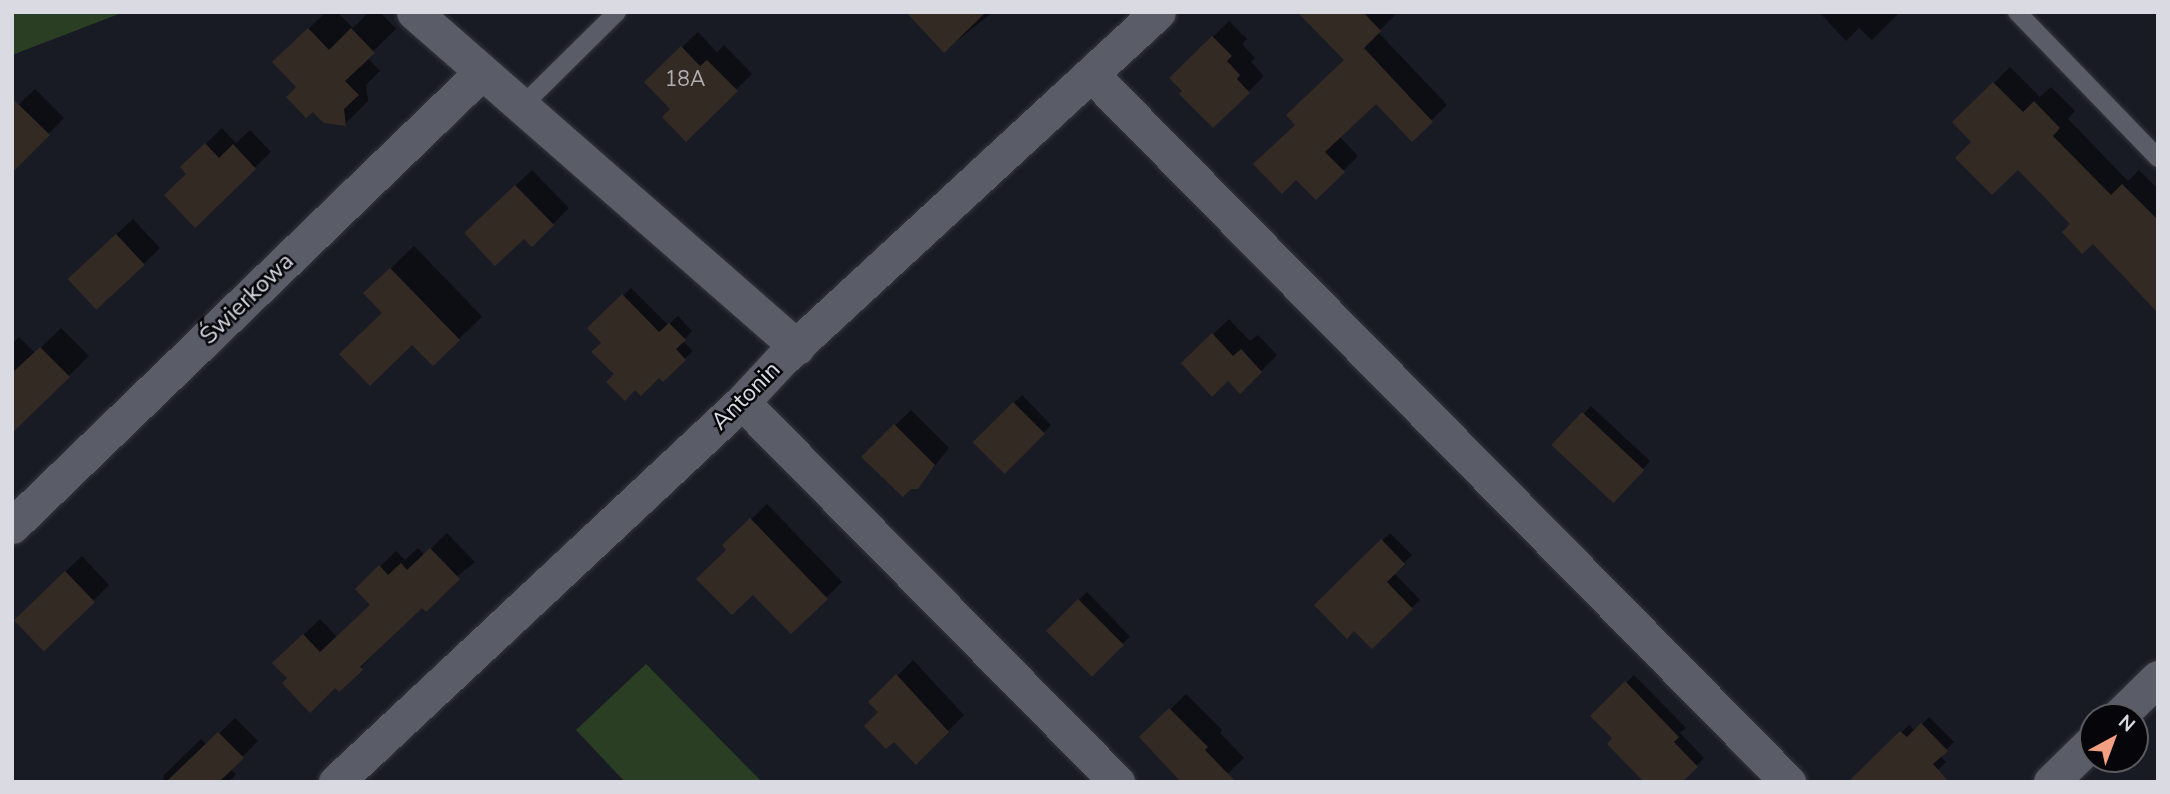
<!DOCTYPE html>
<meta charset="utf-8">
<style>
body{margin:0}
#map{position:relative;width:2170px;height:794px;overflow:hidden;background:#191b24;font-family:"Nunito Sans",sans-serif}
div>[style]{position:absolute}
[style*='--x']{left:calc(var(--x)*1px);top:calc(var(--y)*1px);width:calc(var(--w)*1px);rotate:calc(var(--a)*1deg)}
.green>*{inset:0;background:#293e23}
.shadow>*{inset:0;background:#0007;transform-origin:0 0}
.building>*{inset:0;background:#342a24;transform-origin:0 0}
.roads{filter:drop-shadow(0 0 2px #34353c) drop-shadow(0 0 2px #34353c)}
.service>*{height:18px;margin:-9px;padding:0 9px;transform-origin:9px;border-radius:9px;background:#5a5c68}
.minor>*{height:35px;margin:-17.5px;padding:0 17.5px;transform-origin:17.5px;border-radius:17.5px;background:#5a5c68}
span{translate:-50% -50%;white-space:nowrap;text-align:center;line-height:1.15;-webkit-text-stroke:5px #06060a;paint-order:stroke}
.number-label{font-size:21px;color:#b0afb2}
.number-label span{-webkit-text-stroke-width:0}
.street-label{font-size:24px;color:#dadbe2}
.frame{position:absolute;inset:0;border:14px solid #dadbe2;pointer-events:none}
.north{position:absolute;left:2079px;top:703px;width:70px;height:70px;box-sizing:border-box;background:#06060a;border:2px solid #5b5b60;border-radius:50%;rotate:41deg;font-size:19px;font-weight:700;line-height:28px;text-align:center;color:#dadbe2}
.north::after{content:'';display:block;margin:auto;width:24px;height:32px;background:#f3a082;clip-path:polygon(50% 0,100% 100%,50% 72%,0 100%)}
</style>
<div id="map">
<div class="green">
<div style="clip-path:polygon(12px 12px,124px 12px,12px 55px)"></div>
<div style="clip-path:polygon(646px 664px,762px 782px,625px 782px,576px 730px)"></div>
</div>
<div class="shadow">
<div style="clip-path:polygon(326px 12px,337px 12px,353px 28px,369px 12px,380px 12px,396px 29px,367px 57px,380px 71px,366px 85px,368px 101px,345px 124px,298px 87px,297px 40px)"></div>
<div style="clip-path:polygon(928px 12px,993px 12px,944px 51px)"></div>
<div style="clip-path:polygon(1300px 12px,1392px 12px,1395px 15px,1378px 32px,1447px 105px,1412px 139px,1376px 101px,1339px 136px,1358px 156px,1316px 198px,1297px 124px,1346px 60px)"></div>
<div style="clip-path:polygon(1819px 12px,1900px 12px,1872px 40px,1859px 28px,1846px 41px)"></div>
<div style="clip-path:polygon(1229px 21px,1247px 39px,1242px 44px,1255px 58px,1251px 62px,1264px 76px,1248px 92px,1184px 91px,1172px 78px)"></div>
<div style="clip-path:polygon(698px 32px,717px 52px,724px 45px,752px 74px,686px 139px,672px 109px,646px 82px)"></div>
<div style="clip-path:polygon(2010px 67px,2040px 97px,2051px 87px,2075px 111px,2068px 119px,2128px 181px,2139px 170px,2158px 189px,2158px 310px,2018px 167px,1974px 142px,1954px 122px)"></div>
<div style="clip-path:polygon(35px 89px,64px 118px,12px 171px,12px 111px)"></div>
<div style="clip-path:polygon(222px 128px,236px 143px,250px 130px,271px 152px,195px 225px,188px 173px,182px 167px)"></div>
<div style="clip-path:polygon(532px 170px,569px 208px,532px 245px,524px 237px,482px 218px)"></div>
<div style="clip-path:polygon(133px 219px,160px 248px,98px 308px,86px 263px)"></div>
<div style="left:414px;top:246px;width:98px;height:68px;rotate:46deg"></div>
<div style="clip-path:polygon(631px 288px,668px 325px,678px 316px,692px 331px,683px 341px,693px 351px,663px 380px,659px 376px,616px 374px,603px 343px,589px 328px)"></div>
<div style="clip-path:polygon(1229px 319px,1250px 341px,1258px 335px,1277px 355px,1240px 392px,1228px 379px,1183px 363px)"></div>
<div style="clip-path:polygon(61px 328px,89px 356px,12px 431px,12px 344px,19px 337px,35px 353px)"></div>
<div style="left:1022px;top:395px;width:42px;height:67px;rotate:46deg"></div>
<div style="left:1591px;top:406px;width:81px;height:54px;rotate:43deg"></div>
<div style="clip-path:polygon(911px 410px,949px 448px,917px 488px,910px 487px,863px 457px)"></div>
<div style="clip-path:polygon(767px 504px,842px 582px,791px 632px,753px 592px,724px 545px)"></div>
<div style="clip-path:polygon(447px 533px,475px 562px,422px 605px,339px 690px,336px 686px,289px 678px,291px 647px,320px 619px,337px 637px,372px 604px,357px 589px,396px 551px,405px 560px,418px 548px,424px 555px)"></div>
<div style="clip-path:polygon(1390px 533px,1412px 555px,1394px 573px,1420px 600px,1372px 646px,1355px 629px,1317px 605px)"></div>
<div style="clip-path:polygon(82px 556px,109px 585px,93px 601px,31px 604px)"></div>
<div style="left:1087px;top:592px;width:62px;height:54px;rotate:46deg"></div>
<div style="clip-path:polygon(913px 660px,964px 715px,916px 763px,894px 740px,880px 712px,871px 702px)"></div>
<div style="clip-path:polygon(1634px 675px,1686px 728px,1680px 733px,1704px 758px,1680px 782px,1658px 782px,1592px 716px)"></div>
<div style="clip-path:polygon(1186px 694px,1222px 730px,1220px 733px,1244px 758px,1219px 782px,1142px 737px)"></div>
<div style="clip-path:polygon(1929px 717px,1954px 742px,1940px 756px,1946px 762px,1926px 782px,1862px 770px,1909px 725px,1915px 731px)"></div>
<div style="clip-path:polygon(235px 718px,258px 741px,230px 769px,236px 774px,229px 782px,163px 782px,164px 775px,201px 739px,207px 745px)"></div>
</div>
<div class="building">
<div style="clip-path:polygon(906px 12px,986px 12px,944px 53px)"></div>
<div style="clip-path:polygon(1297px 12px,1363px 12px,1381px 31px,1364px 48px,1433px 122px,1412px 142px,1376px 104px,1325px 152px,1345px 172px,1316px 200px,1296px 180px,1282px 194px,1253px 164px,1295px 125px,1286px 115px,1344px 60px)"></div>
<div style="clip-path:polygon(308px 28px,329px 50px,351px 28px,375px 53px,345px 81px,359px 95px,344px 109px,346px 126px,324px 123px,313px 112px,306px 118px,286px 97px,296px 87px,272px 62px)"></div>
<div style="clip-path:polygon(1212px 36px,1232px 56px,1227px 61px,1240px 75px,1237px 79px,1250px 93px,1213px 128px,1179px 94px,1182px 91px,1169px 78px)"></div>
<div style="clip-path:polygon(681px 46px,700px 66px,707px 60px,738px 91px,686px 142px,662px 117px,670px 109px,644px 82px)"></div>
<div style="clip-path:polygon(1993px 82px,2023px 112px,2034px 101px,2060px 128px,2053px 136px,2111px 195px,2122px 184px,2158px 220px,2158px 313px,2093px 244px,2082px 254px,2062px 232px,2070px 224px,2018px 170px,1992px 195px,1955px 158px,1971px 142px,1952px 122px)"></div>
<div style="clip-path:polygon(12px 98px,50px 135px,12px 173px)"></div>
<div style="clip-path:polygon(205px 143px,219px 158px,233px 144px,256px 169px,195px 228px,164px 195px,186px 174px,180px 167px)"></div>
<div style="clip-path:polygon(515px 185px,554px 225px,532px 247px,524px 239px,495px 266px,464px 233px)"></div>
<div style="left:116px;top:234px;width:42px;height:66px;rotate:47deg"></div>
<div style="clip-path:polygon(390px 268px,460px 340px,433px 366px,412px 345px,370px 386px,339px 354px,382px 313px,363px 293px)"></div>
<div style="clip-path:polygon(622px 294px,659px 332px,669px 323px,686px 340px,676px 349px,686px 360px,663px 382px,659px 378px,641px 396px,635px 390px,625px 401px,606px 382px,614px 374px,591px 352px,601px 343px,587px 328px)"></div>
<div style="clip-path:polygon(1212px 333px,1233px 356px,1241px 349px,1262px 372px,1240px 394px,1228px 381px,1212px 397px,1181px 363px)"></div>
<div style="clip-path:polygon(40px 347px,70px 377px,12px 433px,12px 373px)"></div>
<div style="left:1013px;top:402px;width:45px;height:57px;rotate:45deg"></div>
<div style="left:1582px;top:412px;width:85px;height:45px;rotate:43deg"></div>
<div style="clip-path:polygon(894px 424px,935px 465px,918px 489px,911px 489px,903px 497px,861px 457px)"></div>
<div style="clip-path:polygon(750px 518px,828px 599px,791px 634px,753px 595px,732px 615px,696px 579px,726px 550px,722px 545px)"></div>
<div style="clip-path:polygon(1381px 539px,1405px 564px,1387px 582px,1413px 609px,1372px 649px,1354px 631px,1347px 639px,1314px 605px)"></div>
<div style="clip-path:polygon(430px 548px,460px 579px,426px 612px,422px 608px,360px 667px,363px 670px,339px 692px,335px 688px,310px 713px,282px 683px,287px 678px,272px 663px,303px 634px,320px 652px,370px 605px,355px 589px,379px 565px,388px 575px,401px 563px,407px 570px)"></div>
<div style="left:65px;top:571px;width:43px;height:71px;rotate:46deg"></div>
<div style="left:1078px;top:599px;width:65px;height:45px;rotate:45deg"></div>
<div style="clip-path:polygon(896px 674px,949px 732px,916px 765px,894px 742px,886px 749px,864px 726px,878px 712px,868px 702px)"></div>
<div style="clip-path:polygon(1625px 681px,1679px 737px,1674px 742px,1698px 767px,1682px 782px,1643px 781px,1607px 744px,1612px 738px,1590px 716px)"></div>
<div style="clip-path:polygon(1169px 708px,1208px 747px,1205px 750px,1236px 782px,1181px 782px,1139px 737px)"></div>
<div style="clip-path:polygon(1921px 723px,1948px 751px,1933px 764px,1949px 782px,1848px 782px,1900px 731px,1907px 737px)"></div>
<div style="clip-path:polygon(218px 732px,244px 758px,219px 782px,166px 782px)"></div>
</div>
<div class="roads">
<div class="service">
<div style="--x:2017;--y:12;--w:203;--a:46"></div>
<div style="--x:521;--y:107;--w:135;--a:-44.7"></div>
</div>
<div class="minor">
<div style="--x:414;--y:12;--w:509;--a:41.18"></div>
<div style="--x:1091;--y:74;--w:994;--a:45.45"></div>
<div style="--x:742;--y:402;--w:534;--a:45.38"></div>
<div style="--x:12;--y:526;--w:653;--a:-44.01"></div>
<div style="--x:2118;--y:717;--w:56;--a:-44.3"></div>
<div style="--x:336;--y:782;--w:556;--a:-43.11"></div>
<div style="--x:742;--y:402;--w:57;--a:-47.1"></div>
<div style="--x:781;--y:360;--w:513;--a:-42.71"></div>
<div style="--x:2051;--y:782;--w:59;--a:-44.3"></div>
</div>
</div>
<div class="number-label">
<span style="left:685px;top:79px">18A</span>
</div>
<div class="street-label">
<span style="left:247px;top:299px;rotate:-44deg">Świerkowa</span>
<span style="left:746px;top:396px;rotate:-45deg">Antonin</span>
</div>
<div class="frame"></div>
<div class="north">N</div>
</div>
